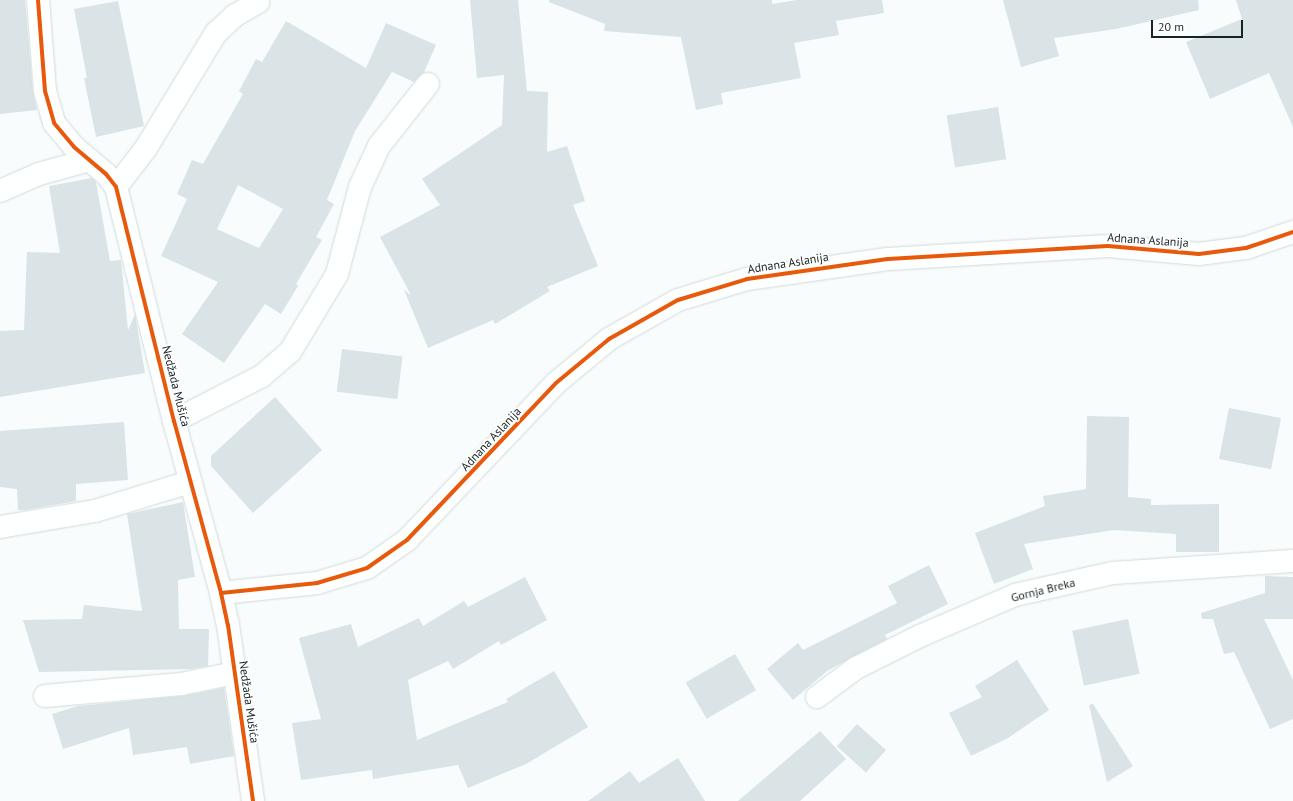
<!DOCTYPE html>
<meta charset="utf-8">
<style>
body{margin:0}
#map{position:relative;width:1293px;height:801px;overflow:hidden;background:#f8fcfc;font-family:"PT Sans",sans-serif}
div>[style]{position:absolute}
[style*='--x']{left:calc(var(--x)*1px);top:calc(var(--y)*1px);width:calc(var(--w)*1px);rotate:calc(var(--a)*1deg)}
.building>*{inset:0;background:#dae3e5;transform-origin:0 0}
.roads{filter:drop-shadow(0 0 1px #d1dadb) drop-shadow(0 0 1px #d1dadb)}
.minor>*{height:22px;margin:-11px;padding:0 11px;transform-origin:11px;border-radius:11px;background:#feffff}
.cycleway>*{height:4px;margin:-2px;padding:0 2px;transform-origin:2px;border-radius:2px;background:#e8590c}
span{translate:-50% -50%;white-space:nowrap;text-align:center;line-height:1.15;-webkit-text-stroke:3.5px #fff;paint-order:stroke}
.street-label{font-size:12px;color:#162426}
.scale{position:absolute;left:1151px;top:20px;width:92px;height:18px;box-sizing:border-box;border:2px solid #162426;border-top:0;padding-left:5px;font-size:12px;line-height:14px;white-space:nowrap;color:#162426;-webkit-text-stroke:3px #fff;paint-order:stroke}
</style>
<div id="map">
<div class="building">
<div style="clip-path:polygon(0 0,25px 0,33px 92px,37px 110px,0 114px)"></div>
<div style="clip-path:polygon(470px 0,518px 0,527px 91px,548px 92px,547px 152px,567px 146px,585px 201px,573px 205px,598px 266px,547px 287px,550px 291px,495px 324px,493px 320px,428px 348px,404px 290px,411px 295px,380px 237px,440px 205px,422px 179px,502px 125px,504px 75px,477px 78px)"></div>
<div style="clip-path:polygon(549px 0,772px 0,772px 4px,797px 0,882px 0,884px 13px,836px 21px,839px 35px,794px 43px,801px 78px,721px 93px,723px 104px,696px 110px,681px 37px,604px 31px,605px 24px,549px 2px)"></div>
<div style="clip-path:polygon(1003px 0,1198px 0,1199px 10px,1116px 29px,1054px 38px,1059px 56px,1021px 67px)"></div>
<div style="clip-path:polygon(1236px 0,1293px 0,1293px 127px,1269px 73px,1210px 99px,1186px 42px,1242px 19px)"></div>
<div style="clip-path:polygon(118px 1px,144px 126px,96px 137px,84px 78px,87px 78px,74px 9px)"></div>
<div style="clip-path:polygon(evenodd,286px 21px,366px 68px,386px 23px,436px 45px,424px 72px,414px 82px,392px 72px,355px 131px,327px 200px,334px 204px,316px 237px,322px 240px,296px 284px,298px 286px,281px 314px,265px 304px,224px 363px,182px 334px,218px 282px,161px 256px,187px 199px,177px 194px,192px 160px,203px 164px,243px 94px,239px 91px,256px 59px,262px 62px,286px 21px,238px 185px,283px 209px,259px 248px,217px 229px,238px 185px)"></div>
<div style="left:998px;top:107px;width:53px;height:52px;rotate:81deg"></div>
<div style="clip-path:polygon(92px 178px,96px 182px,110px 261px,121px 260px,128px 330px,135px 314px,145px 373px,0 397px,0 331px,24px 330px,27px 252px,60px 253px,49px 186px)"></div>
<div style="left:342px;top:349px;width:61px;height:43px;rotate:7deg"></div>
<div style="clip-path:polygon(275px 397px,322px 450px,253px 513px,211px 466px,211px 456px)"></div>
<div style="left:1229px;top:408px;width:53px;height:52px;rotate:11deg"></div>
<div style="clip-path:polygon(1087px 416px,1129px 417px,1128px 497px,1151px 499px,1151px 505px,1219px 504px,1219px 552px,1176px 552px,1176px 534px,1114px 530px,1024px 544px,1033px 569px,994px 584px,975px 533px,1045px 506px,1043px 496px,1086px 489px)"></div>
<div style="clip-path:polygon(124px 422px,128px 480px,76px 484px,76px 501px,25px 510px,18px 510px,17px 489px,0 487px,0 431px)"></div>
<div style="clip-path:polygon(183px 502px,195px 577px,178px 580px,179px 629px,209px 629px,208px 666px,191px 669px,39px 672px,23px 620px,82px 619px,84px 605px,142px 611px,127px 514px)"></div>
<div style="clip-path:polygon(929px 565px,948px 604px,885px 635px,887px 639px,827px 671px,793px 700px,767px 669px,798px 643px,803px 650px,897px 603px,888px 586px)"></div>
<div style="clip-path:polygon(1265px 576px,1293px 577px,1293px 619px,1264px 619px,1293px 680px,1293px 719px,1270px 729px,1234px 652px,1224px 654px,1213px 619px,1202px 619px,1201px 613px,1265px 593px)"></div>
<div style="clip-path:polygon(525px 577px,547px 620px,501px 645px,499px 641px,453px 669px,448px 661px,408px 680px,417px 740px,508px 702px,506px 699px,554px 671px,588px 727px,526px 764px,468px 788px,458px 765px,373px 779px,372px 770px,301px 780px,292px 723px,321px 719px,299px 638px,351px 624px,358px 647px,419px 618px,423px 626px,464px 601px,468px 607px)"></div>
<div style="left:1128px;top:619px;width:56px;height:57px;rotate:78deg"></div>
<div style="left:735px;top:654px;width:42px;height:57px;rotate:60deg"></div>
<div style="clip-path:polygon(1017px 660px,1049px 710px,1008px 738px,971px 756px,949px 713px,982px 697px,975px 686px)"></div>
<div style="clip-path:polygon(224px 688px,234px 756px,190px 764px,187px 747px,133px 755px,129px 728px,63px 749px,52px 714px,78px 706px,182px 696px)"></div>
<div style="clip-path:polygon(1093px 704px,1133px 766px,1107px 782px,1089px 705px)"></div>
<div style="left:857px;top:724px;width:39px;height:30px;rotate:42deg"></div>
<div style="clip-path:polygon(820px 731px,846px 759px,800px 801px,738px 801px)"></div>
<div style="clip-path:polygon(678px 758px,705px 801px,588px 801px,630px 771px,639px 783px)"></div>
</div>
<div class="roads">
<div class="minor">
<div style="--x:38;--y:0;--w:91;--a:85.6"></div>
<div style="--x:45;--y:91;--w:33;--a:74"></div>
<div style="--x:54;--y:123;--w:31;--a:50"></div>
<div style="--x:74;--y:147;--w:42;--a:40.2"></div>
<div style="--x:106;--y:174;--w:16;--a:52"></div>
<div style="--x:116;--y:187;--w:241;--a:76.1"></div>
<div style="--x:174;--y:421;--w:178;--a:74.7"></div>
<div style="--x:221;--y:593;--w:33;--a:78"></div>
<div style="--x:228;--y:625;--w:178;--a:81.9"></div>
<div style="--x:116;--y:187;--w:49;--a:-52.4"></div>
<div style="--x:146;--y:148;--w:135;--a:-58.7"></div>
<div style="--x:216;--y:33;--w:25;--a:-43"></div>
<div style="--x:234;--y:16;--w:28;--a:-30"></div>
<div style="--x:0;--y:191;--w:43;--a:-23.6"></div>
<div style="--x:39;--y:174;--w:52;--a:-15.6"></div>
<div style="--x:174;--y:421;--w:99;--a:-27.1"></div>
<div style="--x:262;--y:376;--w:37;--a:-41"></div>
<div style="--x:290;--y:352;--w:91;--a:-58.9"></div>
<div style="--x:337;--y:274;--w:90;--a:-75.2"></div>
<div style="--x:360;--y:187;--w:45;--a:-65.1"></div>
<div style="--x:379;--y:146;--w:79;--a:-51.7"></div>
<div style="--x:0;--y:527;--w:96;--a:-9.6"></div>
<div style="--x:95;--y:511;--w:99;--a:-17"></div>
<div style="--x:221;--y:593;--w:97;--a:-5.9"></div>
<div style="--x:317;--y:583;--w:52;--a:-16.7"></div>
<div style="--x:367;--y:568;--w:49;--a:-35"></div>
<div style="--x:407;--y:540;--w:216;--a:-46.5"></div>
<div style="--x:556;--y:383;--w:69;--a:-39.7"></div>
<div style="--x:609;--y:339;--w:79;--a:-29.5"></div>
<div style="--x:678;--y:300;--w:72;--a:-16.9"></div>
<div style="--x:747;--y:279;--w:142;--a:-8.1"></div>
<div style="--x:888;--y:259;--w:220;--a:-3.4"></div>
<div style="--x:1108;--y:246;--w:91;--a:5"></div>
<div style="--x:1199;--y:254;--w:47;--a:-7.3"></div>
<div style="--x:1246;--y:248;--w:50;--a:-18.8"></div>
<div style="--x:45;--y:696;--w:137;--a:-5"></div>
<div style="--x:181;--y:684;--w:55;--a:-11.5"></div>
<div style="--x:817;--y:697;--w:49;--a:-36.6"></div>
<div style="--x:856;--y:668;--w:72;--a:-26.6"></div>
<div style="--x:920;--y:636;--w:103;--a:-23.3"></div>
<div style="--x:1015;--y:595;--w:100;--a:-12.7"></div>
<div style="--x:1113;--y:573;--w:180;--a:-3.8"></div>
</div>
</div>
<div class="cycleway">
<div style="--x:38;--y:0;--w:91;--a:85.6"></div>
<div style="--x:45;--y:91;--w:33;--a:74"></div>
<div style="--x:54;--y:123;--w:31;--a:50"></div>
<div style="--x:74;--y:147;--w:42;--a:40.2"></div>
<div style="--x:106;--y:174;--w:16;--a:52"></div>
<div style="--x:116;--y:187;--w:241;--a:76.1"></div>
<div style="--x:174;--y:421;--w:178;--a:74.7"></div>
<div style="--x:221;--y:593;--w:33;--a:78"></div>
<div style="--x:228;--y:625;--w:178;--a:81.9"></div>
<div style="--x:221;--y:593;--w:97;--a:-5.9"></div>
<div style="--x:317;--y:583;--w:52;--a:-16.7"></div>
<div style="--x:367;--y:568;--w:49;--a:-35"></div>
<div style="--x:407;--y:540;--w:216;--a:-46.5"></div>
<div style="--x:556;--y:383;--w:69;--a:-39.7"></div>
<div style="--x:609;--y:339;--w:79;--a:-29.5"></div>
<div style="--x:678;--y:300;--w:72;--a:-16.9"></div>
<div style="--x:747;--y:279;--w:142;--a:-8.1"></div>
<div style="--x:888;--y:259;--w:220;--a:-3.4"></div>
<div style="--x:1108;--y:246;--w:91;--a:5"></div>
<div style="--x:1199;--y:254;--w:47;--a:-7.3"></div>
<div style="--x:1246;--y:248;--w:50;--a:-18.8"></div>
</div>
<div class="street-label">
<span style="left:1148px;top:240px;rotate:4deg">Adnana Aslanija</span>
<span style="left:788px;top:263px;rotate:-9deg">Adnana Aslanija</span>
<span style="left:176px;top:386px;rotate:76deg">Nedžada Mušića</span>
<span style="left:491px;top:439px;rotate:-47deg">Adnana Aslanija</span>
<span style="left:1043px;top:590px;rotate:-14deg">Gornja Breka</span>
<span style="left:249px;top:702px;rotate:82deg">Nedžada Mušića</span>
</div>
<div class="scale">20 m</div>
</div>
